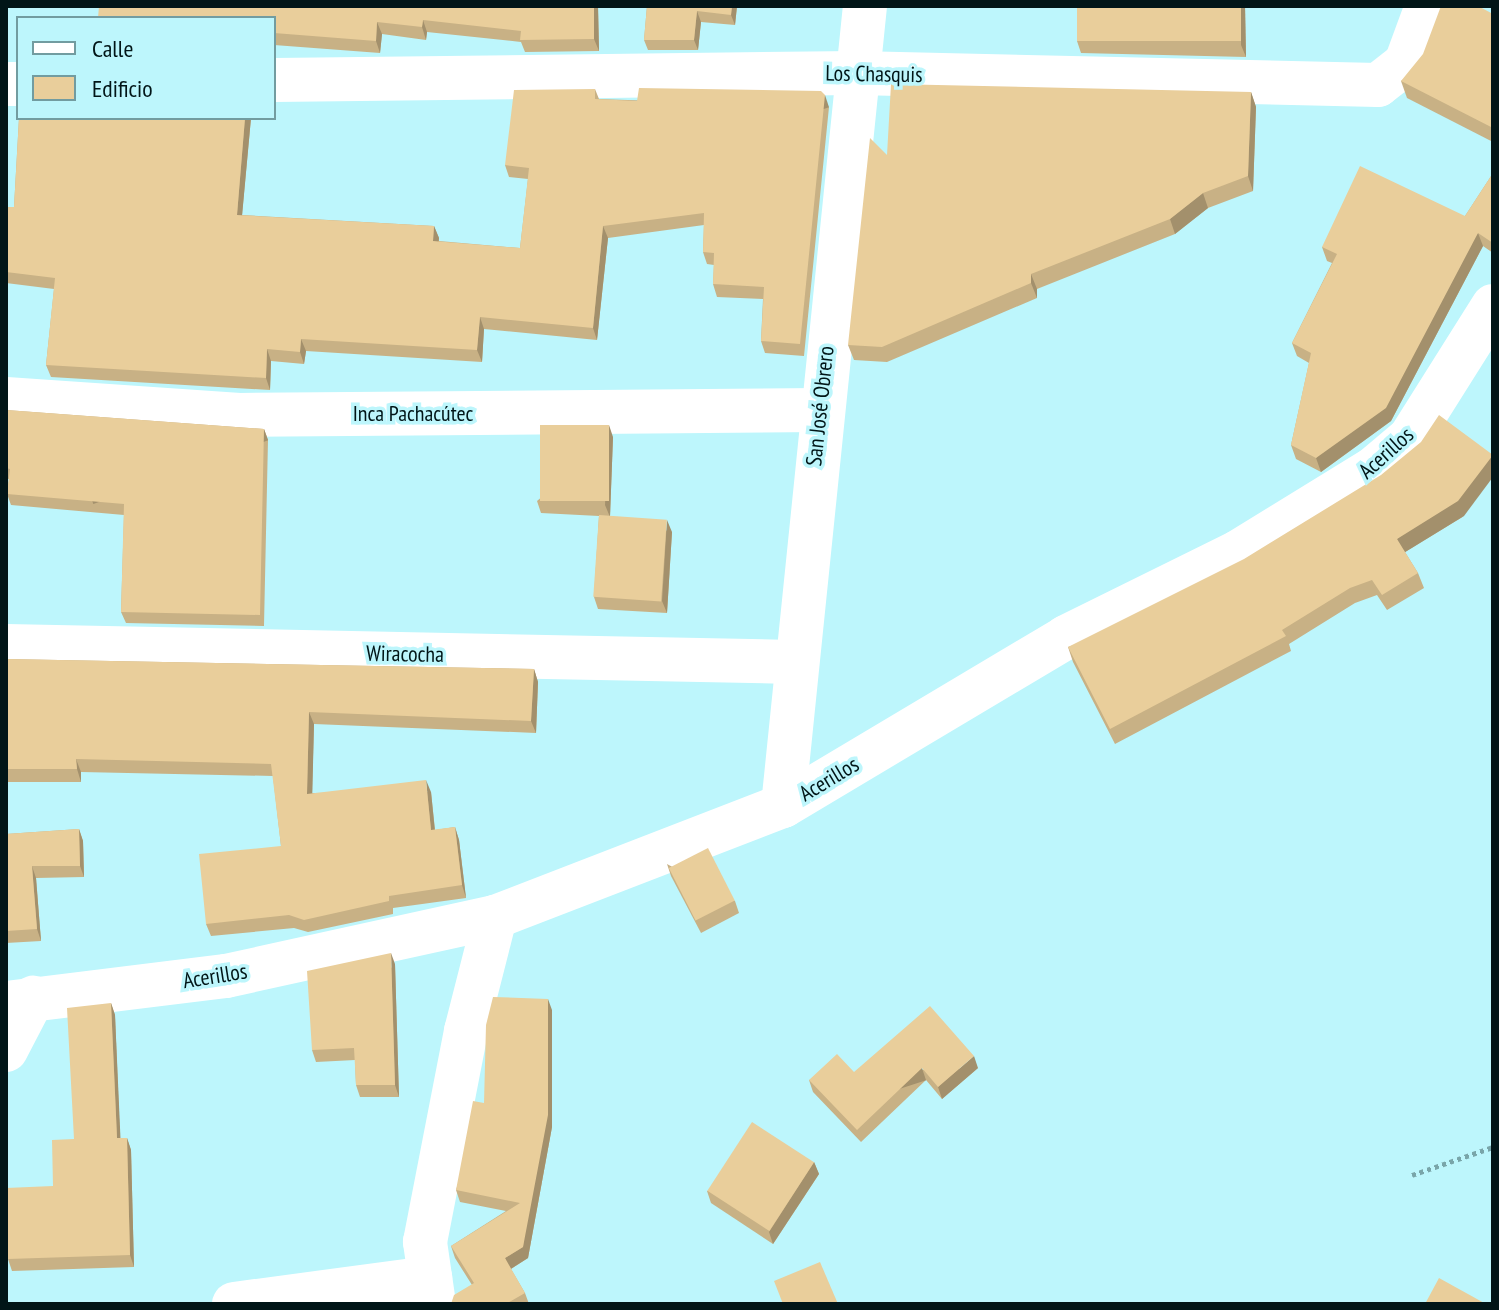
<!DOCTYPE html>
<meta charset="utf-8">
<style>
body{margin:0}
#map{position:relative;width:1499px;height:1310px;overflow:hidden;background:#bdf6fc;font-family:"PT Sans Narrow",sans-serif}
div>[style]{position:absolute}
[style*='--x']{left:calc(var(--x)*1px);top:calc(var(--y)*1px);width:calc(var(--w)*1px);rotate:calc(var(--a)*1deg)}
.path>*{height:5px;margin-top:-2.5px;transform-origin:0;background:repeating-linear-gradient(90deg,#79a5a9 0 4px,transparent 0 8px)}
.street>*{height:44px;margin:-22px;padding:0 22px;transform-origin:22px;border-radius:22px;background:#fff}
.wall>*{inset:0;background:#c8b185}
.shaded-wall>*{inset:0;background:#a3906c;transform-origin:0 0}
.building>*{inset:0;background:#e9ce9b;transform-origin:0 0}
span{translate:-50% -50%;white-space:nowrap;text-align:center;line-height:1.15;-webkit-text-stroke:7px #bdf6fc;paint-order:stroke}
.street-label{font-size:22px;color:#011517}
.frame{position:absolute;inset:0;border:8px solid #011517;pointer-events:none}
.legend{position:absolute;left:16px;top:16px;width:260px;height:104px;box-sizing:border-box;background:#bdf6fc;border:2px solid #729ca0;margin:0;padding:10px 14px;list-style:none;font-size:24px;color:#011517}
.legend li{display:flex;align-items:center;gap:16px;height:40px}
.legend b{width:40px;border:2px solid #729ca0}
</style>
<div id="map">
<div class="path">
<div style="--x:1412;--y:1175;--w:86;--a:-19.1"></div>
</div>
<div class="street">
<div style="--x:274;--y:80;--w:582;--a:-0.69"></div>
<div style="--x:856;--y:73;--w:522;--a:1.32"></div>
<div style="--x:1378;--y:85;--w:36;--a:-38"></div>
<div style="--x:1406;--y:63;--w:61;--a:-69.8"></div>
<div style="--x:6;--y:84;--w:12;--a:0"></div>
<div style="--x:6;--y:399;--w:234;--a:3.9"></div>
<div style="--x:239;--y:415;--w:581;--a:-0.49"></div>
<div style="--x:6;--y:646;--w:788;--a:1.16"></div>
<div style="--x:783;--y:806;--w:804;--a:-84.15"></div>
<div style="--x:6;--y:1003;--w:222;--a:-7"></div>
<div style="--x:226;--y:976;--w:275;--a:-12.4"></div>
<div style="--x:495;--y:917;--w:309;--a:-21.1"></div>
<div style="--x:783;--y:806;--w:330;--a:-30.8"></div>
<div style="--x:1066;--y:637;--w:192;--a:-26.3"></div>
<div style="--x:1238;--y:552;--w:158;--a:-31.6"></div>
<div style="--x:1373;--y:469;--w:48;--a:-40"></div>
<div style="--x:1410;--y:438;--w:156;--a:-57.8"></div>
<div style="--x:6;--y:1050;--w:59;--a:-62.6"></div>
<div style="--x:234;--y:1304;--w:198;--a:-7.6"></div>
<div style="--x:434;--y:1304;--w:63;--a:-98.3"></div>
<div style="--x:425;--y:1242;--w:215;--a:-79"></div>
<div style="--x:466;--y:1031;--w:118;--a:-75.7"></div>
</div>
<div class="wall">
<div style="clip-path:polygon(99px 6px,598px 6px,599px 51px,525px 52px,521px 42px,427px 32px,426px 40px,382px 34px,380px 53px,274px 45px,274px 18px)"></div>
<div style="clip-path:polygon(647px 6px,737px 6px,735px 25px,701px 22px,698px 50px,648px 50px,644px 40px)"></div>
<div style="clip-path:polygon(1245px 6px,1246px 57px,1081px 53px,1077px 41px)"></div>
<div style="clip-path:polygon(1493px 14px,1493px 142px,1407px 98px,1401px 81px)"></div>
<div style="clip-path:polygon(595px 89px,599px 99px,829px 107px,804px 356px,765px 353px,761px 341px,763px 299px,717px 297px,713px 284px,714px 265px,707px 264px,703px 252px,704px 225px,608px 238px,597px 340px,484px 329px,482px 362px,306px 351px,304px 364px,271px 361px,270px 390px,51px 377px,46px 365px,54px 289px,6px 283px,6px 207px,14px 207px,19px 118px,251px 118px,242px 215px,434px 226px,439px 238px,439px 241px,520px 248px,528px 179px,509px 177px,505px 165px)"></div>
<div style="clip-path:polygon(1251px 92px,1256px 107px,1253px 191px,1208px 208px,1175px 234px,1037px 289px,1037px 298px,887px 362px,854px 360px,848px 345px)"></div>
<div style="clip-path:polygon(1493px 173px,1493px 253px,1483px 246px,1391px 421px,1321px 472px,1296px 459px,1291px 445px,1309px 363px,1297px 356px,1292px 343px,1332px 263px,1327px 261px,1322px 247px,1465px 216px)"></div>
<div style="clip-path:polygon(6px 410px,264px 429px,268px 440px,264px 626px,126px 623px,121px 612px,124px 515px,11px 505px,7px 494px,9px 479px,6px 479px)"></div>
<div style="clip-path:polygon(613px 437px,610px 516px,672px 532px,667px 613px,598px 609px,594px 597px,599px 516px,541px 513px,537px 501px)"></div>
<div style="clip-path:polygon(1464px 516px,1405px 552px,1418px 573px,1424px 588px,1387px 610px,1377px 595px,1355px 603px,1289px 644px,1291px 651px,1115px 744px,1073px 662px,1068px 647px)"></div>
<div style="clip-path:polygon(6px 659px,534px 669px,538px 682px,536px 733px,314px 724px,312px 793px,431px 792px,435px 830px,455px 827px,459px 840px,466px 898px,393px 908px,393px 914px,308px 932px,294px 928px,211px 936px,206px 924px,281px 846px,273px 776px,81px 772px,81px 782px,6px 782px)"></div>
<div style="clip-path:polygon(79px 829px,83px 841px,84px 877px,36px 878px,41px 941px,6px 943px,6px 834px)"></div>
<div style="clip-path:polygon(667px 864px,735px 901px,739px 913px,701px 933px,671px 876px)"></div>
<div style="clip-path:polygon(395px 964px,399px 1097px,360px 1097px,356px 1085px,355px 1060px,316px 1062px,312px 1050px)"></div>
<div style="clip-path:polygon(111px 1003px,115px 1015px,120px 1138px,127px 1138px,131px 1150px,134px 1267px,12px 1271px,8px 1259px,53px 1186px,74px 1139px)"></div>
<div style="clip-path:polygon(552px 1010px,552px 1127px,528px 1258px,511px 1269px,525px 1293px,529px 1304px,451px 1304px,472px 1285px,455px 1258px,451px 1246px,506px 1211px,460px 1202px,456px 1190px,484px 1103px)"></div>
<div style="clip-path:polygon(978px 1068px,942px 1099px,926px 1080px,861px 1142px,813px 1092px,809px 1080px,854px 1072px)"></div>
<div style="clip-path:polygon(814px 1162px,819px 1174px,773px 1244px,711px 1203px,707px 1191px)"></div>
</div>
<div class="shaded-wall">
<div style="clip-path:polygon(594px 6px,598px 6px,599px 51px,594px 39px)"></div>
<div style="clip-path:polygon(732px 6px,737px 6px,735px 25px,731px 15px)"></div>
<div style="clip-path:polygon(1241px 6px,1245px 6px,1246px 57px,1241px 45px)"></div>
<div style="clip-path:polygon(697px 11px,701px 22px,698px 50px,694px 40px)"></div>
<div style="clip-path:polygon(423px 20px,427px 32px,426px 40px,422px 27px)"></div>
<div style="clip-path:polygon(377px 22px,382px 34px,380px 53px,376px 41px)"></div>
<div style="clip-path:polygon(1251px 92px,1256px 107px,1253px 191px,1248px 176px)"></div>
<div style="left:825px;top:95px;width:13px;height:250px;rotate:72deg"></div>
<div style="clip-path:polygon(245px 118px,251px 118px,241px 227px,237px 215px)"></div>
<div style="clip-path:polygon(1203px 193px,1208px 208px,1175px 234px,1170px 219px)"></div>
<div style="clip-path:polygon(434px 226px,439px 238px,437px 253px,433px 241px)"></div>
<div style="clip-path:polygon(603px 226px,608px 238px,597px 340px,593px 328px)"></div>
<div style="clip-path:polygon(1478px 233px,1483px 246px,1391px 421px,1321px 472px,1316px 458px)"></div>
<div style="clip-path:polygon(1031px 274px,1037px 289px,1037px 298px,1031px 283px)"></div>
<div style="clip-path:polygon(480px 317px,484px 329px,482px 362px,477px 350px)"></div>
<div style="clip-path:polygon(301px 339px,306px 351px,304px 364px,300px 352px)"></div>
<div style="clip-path:polygon(267px 349px,271px 361px,270px 390px,266px 378px)"></div>
<div style="clip-path:polygon(609px 425px,613px 437px,610px 517px,605px 505px)"></div>
<div style="left:264px;top:429px;width:12px;height:186px;rotate:70deg"></div>
<div style="clip-path:polygon(1493px 455px,1493px 477px,1464px 516px,1402px 554px,1397px 539px)"></div>
<div style="clip-path:polygon(667px 520px,672px 532px,667px 613px,662px 601px)"></div>
<div style="clip-path:polygon(534px 669px,538px 682px,536px 733px,531px 721px)"></div>
<div style="clip-path:polygon(309px 712px,314px 724px,312px 806px,307px 794px)"></div>
<div style="clip-path:polygon(76px 759px,81px 772px,81px 782px,77px 769px)"></div>
<div style="clip-path:polygon(426px 780px,431px 792px,436px 842px,431px 830px)"></div>
<div style="clip-path:polygon(455px 827px,459px 840px,466px 898px,462px 885px)"></div>
<div style="clip-path:polygon(79px 829px,83px 841px,84px 877px,80px 866px)"></div>
<div style="clip-path:polygon(32px 866px,36px 878px,41px 941px,37px 929px)"></div>
<div style="clip-path:polygon(391px 953px,395px 964px,399px 1097px,395px 1085px)"></div>
<div style="clip-path:polygon(548px 999px,552px 1010px,552px 1127px,528px 1258px,509px 1270px,505px 1258px,523px 1247px)"></div>
<div style="clip-path:polygon(111px 1003px,115px 1015px,121px 1150px,117px 1138px)"></div>
<div style="clip-path:polygon(974px 1056px,978px 1068px,942px 1099px,938px 1087px)"></div>
<div style="left:922px;top:1068px;width:13px;height:90px;rotate:72deg"></div>
<div style="clip-path:polygon(127px 1138px,131px 1150px,134px 1267px,130px 1255px)"></div>
<div style="clip-path:polygon(814px 1162px,819px 1174px,773px 1244px,769px 1232px)"></div>
</div>
<div class="building">
<div style="clip-path:polygon(99px 6px,594px 6px,594px 39px,520px 40px,521px 31px,423px 20px,422px 27px,377px 22px,376px 41px,274px 33px,274px 18px,98px 18px)"></div>
<div style="clip-path:polygon(647px 6px,732px 6px,731px 15px,697px 11px,694px 40px,644px 40px)"></div>
<div style="left:1077px;top:6px;width:164px;height:35px"></div>
<div style="clip-path:polygon(1441px 6px,1478px 6px,1493px 14px,1493px 128px,1401px 81px,1423px 54px)"></div>
<div style="clip-path:polygon(891px 84px,1251px 92px,1248px 176px,1203px 193px,1170px 219px,1031px 274px,1031px 283px,882px 347px,848px 345px,870px 138px,887px 155px)"></div>
<div style="clip-path:polygon(639px 88px,821px 91px,825px 95px,800px 344px,761px 341px,764px 287px,713px 284px,714px 253px,703px 252px,704px 213px,603px 226px,593px 328px,480px 317px,477px 350px,301px 339px,300px 352px,267px 349px,266px 378px,46px 365px,55px 278px,6px 272px,6px 207px,14px 207px,19px 118px,245px 118px,237px 215px,434px 226px,433px 241px,520px 248px,529px 168px,505px 165px,514px 90px,595px 89px,595px 99px,637px 101px)"></div>
<div style="clip-path:polygon(1360px 166px,1465px 216px,1493px 173px,1493px 243px,1478px 233px,1386px 408px,1316px 458px,1291px 445px,1311px 353px,1292px 343px,1337px 254px,1322px 247px)"></div>
<div style="clip-path:polygon(6px 410px,264px 429px,260px 615px,121px 612px,124px 504px,7px 494px,10px 469px,6px 468px)"></div>
<div style="clip-path:polygon(1439px 415px,1493px 455px,1458px 501px,1397px 539px,1418px 573px,1382px 595px,1372px 580px,1350px 588px,1282px 630px,1286px 636px,1110px 729px,1068px 647px,1244px 559px,1381px 475px,1421px 442px)"></div>
<div style="left:540px;top:425px;width:69px;height:76px"></div>
<div style="left:599px;top:515px;width:68px;height:82px;rotate:4deg"></div>
<div style="clip-path:polygon(6px 659px,534px 669px,531px 721px,309px 712px,307px 794px,426px 780px,431px 830px,455px 827px,462px 885px,389px 896px,389px 901px,304px 920px,289px 915px,206px 924px,199px 854px,281px 846px,271px 764px,76px 759px,77px 769px,6px 769px)"></div>
<div style="clip-path:polygon(79px 829px,80px 866px,32px 866px,37px 929px,6px 931px,6px 834px)"></div>
<div style="left:708px;top:848px;width:59px;height:44px;rotate:63deg"></div>
<div style="clip-path:polygon(391px 953px,395px 1085px,356px 1085px,354px 1048px,312px 1050px,307px 971px)"></div>
<div style="clip-path:polygon(493px 997px,548px 999px,548px 1115px,523px 1247px,505px 1258px,525px 1293px,506px 1304px,451px 1304px,454px 1295px,474px 1283px,451px 1246px,520px 1203px,456px 1190px,473px 1101px,484px 1103px,486px 1025px)"></div>
<div style="clip-path:polygon(111px 1003px,117px 1138px,127px 1138px,130px 1255px,8px 1259px,6px 1188px,53px 1186px,52px 1140px,74px 1139px,67px 1008px)"></div>
<div style="clip-path:polygon(930px 1006px,974px 1056px,938px 1087px,922px 1068px,857px 1130px,809px 1080px,837px 1054px,854px 1072px)"></div>
<div style="left:752px;top:1122px;width:74px;height:82px;rotate:33deg"></div>
<div style="clip-path:polygon(820px 1262px,838px 1304px,783px 1304px,774px 1281px)"></div>
<div style="clip-path:polygon(1439px 1278px,1486px 1304px,1425px 1304px)"></div>
</div>
<div class="street-label">
<span style="left:874px;top:74px;rotate:1deg">Los Chasquis</span>
<span style="left:820px;top:406px;rotate:-84deg">San José Obrero</span>
<span style="left:413px;top:414px">Inca Pachacútec</span>
<span style="left:1386px;top:453px;rotate:-42deg">Acerillos</span>
<span style="left:405px;top:654px;rotate:1deg">Wiracocha</span>
<span style="left:829px;top:779px;rotate:-31deg">Acerillos</span>
<span style="left:215px;top:976px;rotate:-9deg">Acerillos</span>
</div>
<div class="frame"></div>
<ul class="legend">
<li><b style="height:10px;background:#fff"></b>Calle</li>
<li><b style="height:22px;background:#e9ce9b"></b>Edificio</li>
</ul>
</div>
